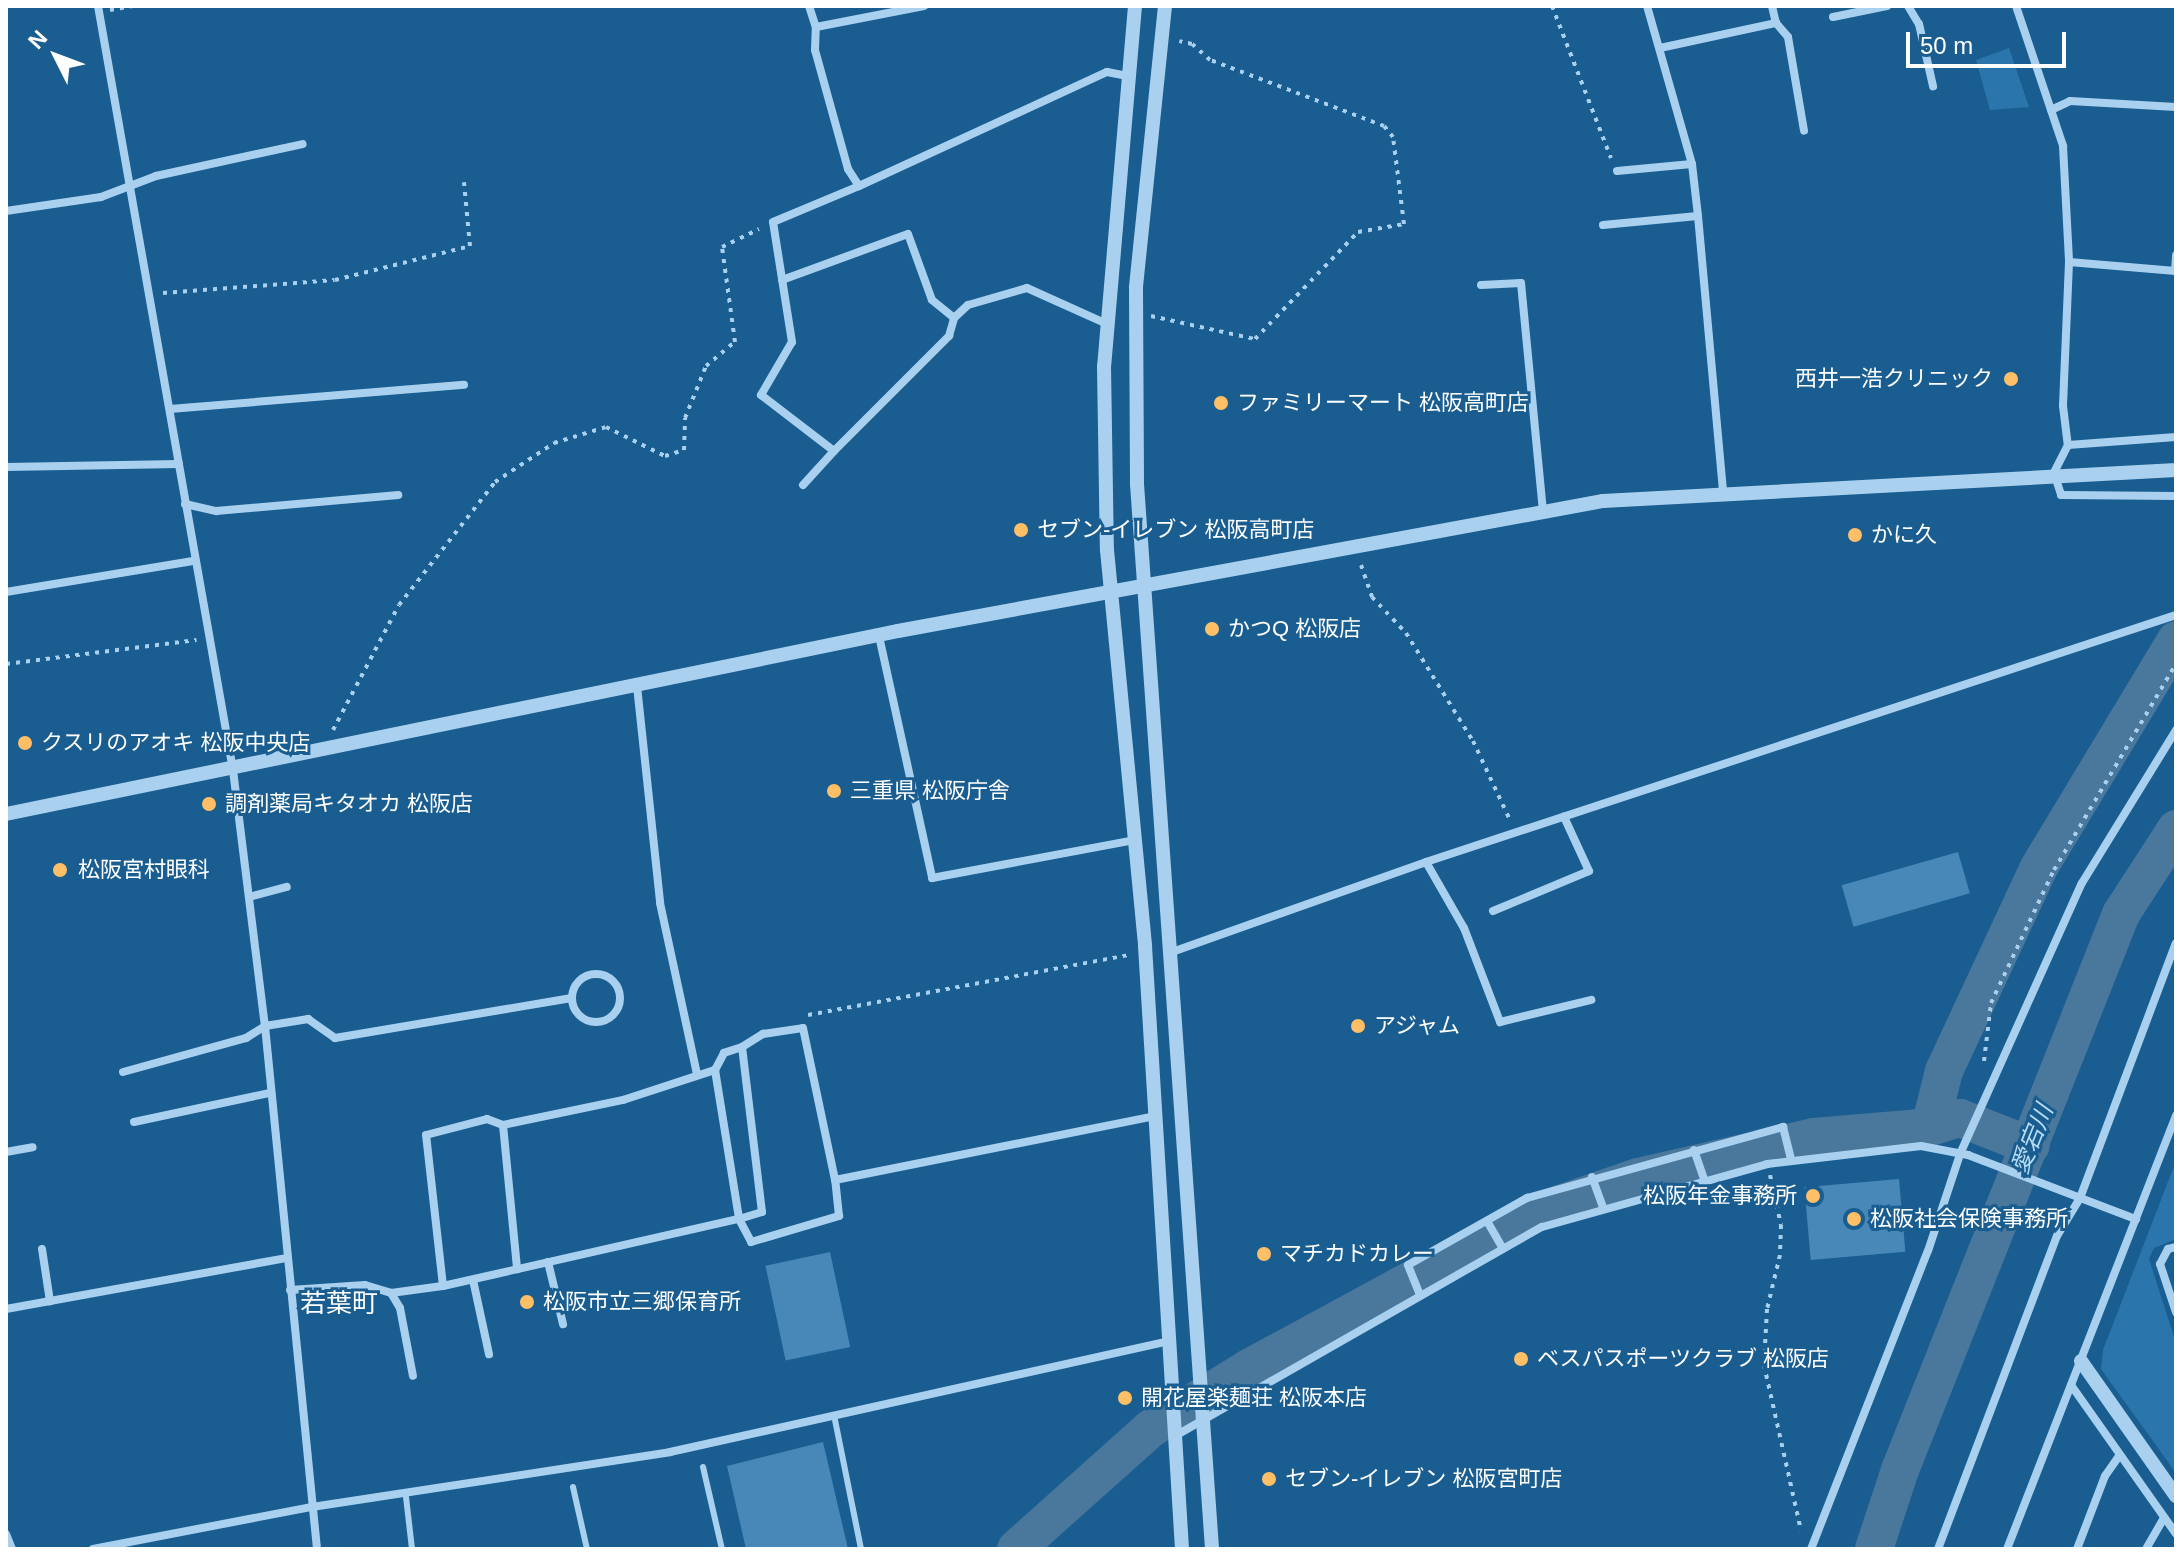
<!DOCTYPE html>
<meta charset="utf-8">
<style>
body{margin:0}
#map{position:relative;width:2182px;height:1555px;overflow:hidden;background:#1a5d90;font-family:Arial,"Noto Sans JP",sans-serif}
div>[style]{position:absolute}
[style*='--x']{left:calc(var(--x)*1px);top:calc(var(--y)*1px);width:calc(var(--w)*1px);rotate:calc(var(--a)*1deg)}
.green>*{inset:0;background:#2a76ac}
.river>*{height:38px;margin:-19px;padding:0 19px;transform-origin:19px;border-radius:19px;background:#49789c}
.building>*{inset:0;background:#4788b9;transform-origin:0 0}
.path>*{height:4px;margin-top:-2px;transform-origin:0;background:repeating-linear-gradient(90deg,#a9d1ef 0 4px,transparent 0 10px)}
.service>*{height:6px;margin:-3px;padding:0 3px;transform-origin:3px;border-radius:3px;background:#a9d1ef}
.minor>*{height:8px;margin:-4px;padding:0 4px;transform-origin:4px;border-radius:4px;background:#a9d1ef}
.minor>.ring{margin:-4px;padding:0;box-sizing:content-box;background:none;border:8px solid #a9d1ef;border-radius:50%}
.tertiary>*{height:14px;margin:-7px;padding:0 7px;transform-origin:7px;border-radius:7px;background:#a9d1ef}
.dots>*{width:22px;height:22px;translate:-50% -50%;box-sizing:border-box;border:4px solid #1a5d90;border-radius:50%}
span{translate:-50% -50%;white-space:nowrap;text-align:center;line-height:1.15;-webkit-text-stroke:6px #1a5d90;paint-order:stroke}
.poi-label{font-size:22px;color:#fff}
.right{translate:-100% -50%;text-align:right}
.left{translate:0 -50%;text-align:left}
.water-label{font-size:24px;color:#b5dbf5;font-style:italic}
.quarter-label{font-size:26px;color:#fff}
.frame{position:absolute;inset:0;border:8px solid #fff;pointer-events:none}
.north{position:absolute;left:16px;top:16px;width:80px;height:80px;-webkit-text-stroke:6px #1a5d90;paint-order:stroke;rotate:312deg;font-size:22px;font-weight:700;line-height:32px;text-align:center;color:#fff}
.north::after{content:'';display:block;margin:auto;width:28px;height:36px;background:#fff;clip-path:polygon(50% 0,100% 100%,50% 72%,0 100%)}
.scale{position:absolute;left:1906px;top:32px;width:160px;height:36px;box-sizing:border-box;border:4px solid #fff;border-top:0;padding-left:10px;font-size:24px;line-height:28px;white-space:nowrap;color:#fff;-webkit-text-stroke:6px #1a5d90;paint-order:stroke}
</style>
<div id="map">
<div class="green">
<div style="clip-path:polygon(2009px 48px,2029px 107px,1990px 110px,1976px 60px)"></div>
<div style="clip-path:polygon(2176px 1161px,2176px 1239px,2154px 1248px,2149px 1259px,2176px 1343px,2176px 1473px,2101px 1369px,2103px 1350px)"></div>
</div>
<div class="river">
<div style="--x:1930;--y:1127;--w:58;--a:-76"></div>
<div style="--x:1944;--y:1071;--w:223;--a:-65"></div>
<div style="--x:2038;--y:869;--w:267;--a:-58.9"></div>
<div style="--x:1016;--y:1549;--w:180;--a:-41.8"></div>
<div style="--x:1150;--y:1429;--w:114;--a:-31.7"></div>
<div style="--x:1247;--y:1369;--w:327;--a:-28.5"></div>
<div style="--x:1534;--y:1213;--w:110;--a:-19.1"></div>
<div style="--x:1638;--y:1177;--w:180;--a:-12.8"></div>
<div style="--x:1814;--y:1137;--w:116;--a:-4.9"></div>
<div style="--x:1930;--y:1127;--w:31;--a:-17"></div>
<div style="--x:1960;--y:1118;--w:76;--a:21.5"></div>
<div style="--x:1874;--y:1549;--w:83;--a:-71.8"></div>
<div style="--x:1900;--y:1470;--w:598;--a:-68.32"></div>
<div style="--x:2121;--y:914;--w:101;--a:-57.1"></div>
</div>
<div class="building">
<div style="left:1958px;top:852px;width:43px;height:121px;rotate:74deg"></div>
<div style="left:1899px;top:1179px;width:73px;height:95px;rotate:85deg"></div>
<div style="left:830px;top:1252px;width:97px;height:66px;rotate:78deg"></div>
<div style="clip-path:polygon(823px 1442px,848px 1549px,746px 1549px,727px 1466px)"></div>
</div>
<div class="path">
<div style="--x:1552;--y:6;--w:163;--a:68.8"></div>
<div style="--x:110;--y:10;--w:23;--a:-10"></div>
<div style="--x:163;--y:293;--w:172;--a:-4.3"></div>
<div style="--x:335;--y:280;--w:139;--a:-14.1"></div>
<div style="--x:470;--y:246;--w:64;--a:-95.4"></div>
<div style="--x:1151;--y:316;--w:107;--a:12.5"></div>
<div style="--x:1255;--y:339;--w:149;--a:-46.1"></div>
<div style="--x:1358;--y:232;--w:47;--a:-9.9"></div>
<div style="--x:1404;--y:224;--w:88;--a:-97.2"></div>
<div style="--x:1393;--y:137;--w:14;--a:-129"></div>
<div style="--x:1384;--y:126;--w:186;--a:-159.2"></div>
<div style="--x:1210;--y:60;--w:24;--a:-138"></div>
<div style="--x:1192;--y:44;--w:13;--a:-167"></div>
<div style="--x:1361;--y:565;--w:34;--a:71"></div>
<div style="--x:1372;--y:597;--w:50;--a:46.6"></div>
<div style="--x:1406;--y:633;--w:127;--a:58.2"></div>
<div style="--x:1473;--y:741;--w:87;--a:64.9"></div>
<div style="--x:6;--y:664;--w:192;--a:-7.2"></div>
<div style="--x:333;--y:730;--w:141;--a:-62.2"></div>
<div style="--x:399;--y:605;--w:156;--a:-52"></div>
<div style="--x:495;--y:482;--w:71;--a:-33.5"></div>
<div style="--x:554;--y:443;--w:54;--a:-17.1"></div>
<div style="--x:606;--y:427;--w:66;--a:26.2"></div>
<div style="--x:665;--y:456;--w:20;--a:-18"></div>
<div style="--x:684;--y:450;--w:32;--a:-88"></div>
<div style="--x:685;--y:418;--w:56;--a:-68"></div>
<div style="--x:706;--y:366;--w:38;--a:-40"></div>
<div style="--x:735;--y:342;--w:96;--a:-97.8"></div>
<div style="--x:722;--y:247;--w:41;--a:-25.9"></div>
<div style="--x:808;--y:1015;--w:327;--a:-10.6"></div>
<div style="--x:1984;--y:1061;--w:58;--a:-83.1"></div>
<div style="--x:1991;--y:1003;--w:147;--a:-64.7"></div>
<div style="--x:2054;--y:870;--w:239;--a:-59.4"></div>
<div style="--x:1770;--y:1175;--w:51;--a:77.6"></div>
<div style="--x:1781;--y:1225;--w:30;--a:92"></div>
<div style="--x:1780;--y:1255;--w:56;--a:103.5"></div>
<div style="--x:1767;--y:1309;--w:56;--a:93.1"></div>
<div style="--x:1764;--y:1365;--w:170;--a:77.4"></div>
</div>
<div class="service">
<div style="--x:834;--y:1415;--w:137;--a:78.6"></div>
<div style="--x:703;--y:1467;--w:84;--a:77"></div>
<div style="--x:573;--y:1487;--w:64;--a:77.3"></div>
<div style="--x:406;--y:1497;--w:52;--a:83.4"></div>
</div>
<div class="minor">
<div style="--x:98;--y:6;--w:776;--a:79.98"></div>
<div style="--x:233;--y:770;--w:258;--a:82.9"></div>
<div style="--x:265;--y:1026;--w:526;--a:84.32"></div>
<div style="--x:809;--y:6;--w:22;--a:72"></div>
<div style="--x:1647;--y:6;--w:164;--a:74.1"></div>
<div style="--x:1692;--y:164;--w:52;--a:83.4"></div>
<div style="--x:1772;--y:6;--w:17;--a:77"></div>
<div style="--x:1776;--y:23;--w:18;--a:49"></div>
<div style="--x:1788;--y:37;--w:95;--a:80.3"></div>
<div style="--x:1908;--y:6;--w:21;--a:59"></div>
<div style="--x:1919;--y:24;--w:64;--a:77.3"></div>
<div style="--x:2016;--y:6;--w:148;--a:71.4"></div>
<div style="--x:2063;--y:146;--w:116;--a:87"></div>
<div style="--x:2069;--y:262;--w:144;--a:92.4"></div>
<div style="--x:2063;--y:406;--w:39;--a:83"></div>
<div style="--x:2068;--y:445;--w:31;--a:117"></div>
<div style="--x:2054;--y:473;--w:23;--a:72"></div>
<div style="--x:2061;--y:495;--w:115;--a:0.5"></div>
<div style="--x:1833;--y:17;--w:55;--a:-11.5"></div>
<div style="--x:1660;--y:48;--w:119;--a:-12.2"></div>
<div style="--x:2051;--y:110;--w:21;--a:-25"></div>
<div style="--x:2070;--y:101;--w:106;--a:3.2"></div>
<div style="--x:1617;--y:171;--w:75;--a:-5.3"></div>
<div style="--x:859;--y:186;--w:273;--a:-24.7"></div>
<div style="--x:1107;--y:72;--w:21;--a:11"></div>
<div style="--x:6;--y:211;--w:96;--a:-8.4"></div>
<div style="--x:101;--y:197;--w:59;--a:-20.9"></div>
<div style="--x:156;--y:176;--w:150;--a:-12.3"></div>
<div style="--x:1603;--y:225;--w:95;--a:-5.4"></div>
<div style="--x:1698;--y:216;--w:277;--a:84.8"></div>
<div style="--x:2069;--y:262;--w:107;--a:4.8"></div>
<div style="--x:2175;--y:271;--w:16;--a:-86"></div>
<div style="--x:782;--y:280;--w:134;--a:-20.1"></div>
<div style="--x:908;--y:234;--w:70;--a:70"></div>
<div style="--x:932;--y:300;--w:28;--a:39"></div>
<div style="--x:1481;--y:285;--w:40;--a:-2.9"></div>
<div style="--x:1521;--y:283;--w:229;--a:84.5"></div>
<div style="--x:170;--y:409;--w:295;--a:-4.7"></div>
<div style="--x:2068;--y:445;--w:108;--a:-4.2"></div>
<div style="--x:834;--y:451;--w:163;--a:-45"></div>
<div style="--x:949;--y:336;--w:19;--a:-74"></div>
<div style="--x:954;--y:318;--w:19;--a:-43"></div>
<div style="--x:968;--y:305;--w:61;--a:-16.1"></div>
<div style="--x:1027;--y:288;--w:88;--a:24.2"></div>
<div style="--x:6;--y:467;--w:173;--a:-1"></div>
<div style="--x:803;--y:485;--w:46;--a:-47.6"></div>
<div style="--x:834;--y:451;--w:92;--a:-142.5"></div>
<div style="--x:761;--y:395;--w:61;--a:-59.7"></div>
<div style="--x:792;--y:342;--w:121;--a:-99"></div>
<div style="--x:773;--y:222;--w:93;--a:-22.7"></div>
<div style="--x:859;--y:186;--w:20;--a:-123"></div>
<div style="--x:848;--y:169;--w:123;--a:-105.5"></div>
<div style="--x:815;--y:50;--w:23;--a:-88"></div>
<div style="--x:816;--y:27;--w:110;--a:-11"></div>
<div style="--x:185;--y:504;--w:32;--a:13"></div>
<div style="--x:216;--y:511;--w:183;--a:-5"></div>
<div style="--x:6;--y:592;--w:191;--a:-9.4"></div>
<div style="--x:879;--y:636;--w:248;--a:77.6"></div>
<div style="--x:932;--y:878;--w:207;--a:-10.6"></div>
<div style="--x:637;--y:686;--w:218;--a:83.9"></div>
<div style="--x:660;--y:903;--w:175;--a:77.8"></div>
<div style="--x:1426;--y:862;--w:76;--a:60.1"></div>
<div style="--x:1464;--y:928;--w:101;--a:69"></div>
<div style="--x:1500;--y:1022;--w:94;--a:-13.6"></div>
<div style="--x:249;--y:897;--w:39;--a:-15"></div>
<div style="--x:1493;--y:911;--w:104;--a:-22.6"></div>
<div style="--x:1589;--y:871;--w:60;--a:-114.8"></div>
<div style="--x:1172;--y:952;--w:269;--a:-19.5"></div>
<div style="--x:1426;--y:862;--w:790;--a:-18.23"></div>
<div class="ring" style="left:572px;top:974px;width:40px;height:40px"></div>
<div style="--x:742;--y:1047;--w:25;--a:-32"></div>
<div style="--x:763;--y:1034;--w:40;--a:-8.5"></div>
<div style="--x:803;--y:1028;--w:155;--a:78.1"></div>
<div style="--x:123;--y:1072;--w:128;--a:-15.5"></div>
<div style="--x:246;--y:1038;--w:22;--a:-32"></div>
<div style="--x:265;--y:1026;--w:44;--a:-9.2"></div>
<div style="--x:308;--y:1019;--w:33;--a:35"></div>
<div style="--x:335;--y:1038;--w:240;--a:-9.6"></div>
<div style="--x:134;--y:1122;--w:138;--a:-12.1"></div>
<div style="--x:503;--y:1125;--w:123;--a:-11.8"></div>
<div style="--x:623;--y:1100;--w:97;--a:-18.1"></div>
<div style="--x:715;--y:1070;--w:151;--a:80.8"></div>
<div style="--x:739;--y:1219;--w:24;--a:-17"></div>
<div style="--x:762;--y:1212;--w:166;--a:-96.9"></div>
<div style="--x:742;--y:1047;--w:19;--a:162"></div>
<div style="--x:724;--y:1053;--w:19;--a:118"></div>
<div style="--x:1694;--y:1150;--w:31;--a:71"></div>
<div style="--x:6;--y:1152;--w:27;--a:-10"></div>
<div style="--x:1592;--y:1177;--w:32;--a:70"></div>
<div style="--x:1487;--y:1221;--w:32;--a:60"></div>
<div style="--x:2176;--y:1247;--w:8;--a:166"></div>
<div style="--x:2168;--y:1249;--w:17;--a:118"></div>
<div style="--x:2160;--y:1264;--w:51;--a:71.6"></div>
<div style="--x:42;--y:1249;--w:53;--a:81.3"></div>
<div style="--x:548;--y:1262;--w:64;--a:76.4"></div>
<div style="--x:473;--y:1280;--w:76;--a:77.8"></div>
<div style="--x:443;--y:1286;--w:152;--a:-96.4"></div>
<div style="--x:426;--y:1135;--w:63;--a:-14.7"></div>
<div style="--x:487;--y:1119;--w:17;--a:21"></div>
<div style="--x:503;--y:1125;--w:145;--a:84.4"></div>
<div style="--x:290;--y:1290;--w:75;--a:-3.8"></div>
<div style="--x:365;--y:1285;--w:27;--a:17"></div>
<div style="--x:391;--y:1293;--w:52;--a:-7.7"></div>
<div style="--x:443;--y:1286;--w:303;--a:-12.8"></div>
<div style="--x:739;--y:1219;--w:26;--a:62"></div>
<div style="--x:751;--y:1242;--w:92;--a:-16.5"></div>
<div style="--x:839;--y:1216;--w:36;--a:-96"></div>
<div style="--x:835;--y:1180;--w:326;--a:-11.3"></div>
<div style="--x:391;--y:1293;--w:17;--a:59"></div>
<div style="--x:400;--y:1308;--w:69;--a:79.2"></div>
<div style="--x:1420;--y:1295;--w:32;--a:-112"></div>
<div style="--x:1408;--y:1265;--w:137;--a:-29.4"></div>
<div style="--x:1527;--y:1198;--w:266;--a:-15.5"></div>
<div style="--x:1783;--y:1127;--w:33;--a:76"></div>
<div style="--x:6;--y:1309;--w:286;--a:-10.3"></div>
<div style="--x:2071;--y:1385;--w:182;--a:54.8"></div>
<div style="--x:1175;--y:1436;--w:422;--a:-29.7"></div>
<div style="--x:1542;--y:1227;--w:234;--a:-15.6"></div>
<div style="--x:1767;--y:1164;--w:155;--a:-6.7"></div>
<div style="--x:1921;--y:1146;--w:48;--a:10.8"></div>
<div style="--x:1968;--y:1155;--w:180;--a:20.9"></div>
<div style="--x:6;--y:1534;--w:16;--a:68"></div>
<div style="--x:93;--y:1549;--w:223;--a:-10.9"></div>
<div style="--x:312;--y:1507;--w:362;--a:-8.7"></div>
<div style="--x:670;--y:1452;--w:511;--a:-12.54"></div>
<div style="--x:1811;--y:1549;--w:320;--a:-68.6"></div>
<div style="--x:1928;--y:1251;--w:102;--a:-71.7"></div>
<div style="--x:1960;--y:1154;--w:297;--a:-65.8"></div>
<div style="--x:2082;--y:883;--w:180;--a:-58.4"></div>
<div style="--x:1938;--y:1549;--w:335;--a:-69.2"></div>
<div style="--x:2057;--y:1236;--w:44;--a:-58.8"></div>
<div style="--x:2080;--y:1198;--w:272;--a:-69.4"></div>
<div style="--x:2007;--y:1549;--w:466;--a:-68.7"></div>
<div style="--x:2077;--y:1549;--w:78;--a:-69"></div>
<div style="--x:2105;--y:1476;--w:24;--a:-55"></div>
<div style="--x:2146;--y:1549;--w:34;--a:-60"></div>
</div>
<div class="tertiary">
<div style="--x:1135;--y:6;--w:361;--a:94.9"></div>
<div style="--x:1104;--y:366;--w:184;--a:89.1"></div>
<div style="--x:1107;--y:550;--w:398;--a:84.5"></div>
<div style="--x:1145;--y:946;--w:604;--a:86.49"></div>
<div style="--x:1165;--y:6;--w:283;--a:95.9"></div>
<div style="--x:1136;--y:288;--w:196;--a:89.7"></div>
<div style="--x:1137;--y:484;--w:1068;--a:85.97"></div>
<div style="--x:6;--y:814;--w:911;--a:-11.59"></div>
<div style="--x:898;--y:631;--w:717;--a:-10.45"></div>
<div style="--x:1603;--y:501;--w:574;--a:-3.1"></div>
<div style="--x:2081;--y:1361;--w:165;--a:54.9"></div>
</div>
<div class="dots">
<div style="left:2011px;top:379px;background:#ffbf66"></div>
<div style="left:1221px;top:403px;background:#ffbf66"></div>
<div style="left:1021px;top:530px;background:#ffbf66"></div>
<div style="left:1855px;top:535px;background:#ffbf66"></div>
<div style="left:1212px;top:629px;background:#ffbf66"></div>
<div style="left:25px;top:743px;background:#ffbf66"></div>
<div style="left:834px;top:791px;background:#ffbf66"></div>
<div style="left:209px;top:804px;background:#ffbf66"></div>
<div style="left:60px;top:870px;background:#ffbf66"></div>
<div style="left:1358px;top:1026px;background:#ffbf66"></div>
<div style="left:1813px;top:1196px;background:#ffbf66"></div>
<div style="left:1854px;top:1219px;background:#ffbf66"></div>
<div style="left:1264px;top:1254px;background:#ffbf66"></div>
<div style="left:527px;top:1302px;background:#ffbf66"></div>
<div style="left:1521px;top:1359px;background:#ffbf66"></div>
<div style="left:1125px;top:1398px;background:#ffbf66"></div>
<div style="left:1269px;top:1479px;background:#ffbf66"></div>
</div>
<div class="poi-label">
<span class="right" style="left:1993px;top:379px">西井一浩クリニック</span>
<span class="left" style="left:1237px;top:403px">ファミリーマート 松阪高町店</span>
<span class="left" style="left:1037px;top:530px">セブン-イレブン 松阪高町店</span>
<span class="left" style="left:1871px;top:535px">かに久</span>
<span class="left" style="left:1228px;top:629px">かつQ 松阪店</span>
<span class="left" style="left:41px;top:743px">クスリのアオキ 松阪中央店</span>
<span class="left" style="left:850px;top:791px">三重県 松阪庁舎</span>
<span class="left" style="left:225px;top:804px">調剤薬局キタオカ 松阪店</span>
<span class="left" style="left:78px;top:870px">松阪宮村眼科</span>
<span class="left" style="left:1374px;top:1026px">アジャム</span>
<span class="right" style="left:1797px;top:1196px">松阪年金事務所</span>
<span class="left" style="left:1870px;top:1219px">松阪社会保険事務所</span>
<span class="left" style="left:1280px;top:1254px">マチカドカレー</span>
<span class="left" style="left:543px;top:1302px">松阪市立三郷保育所</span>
<span class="left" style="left:1537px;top:1359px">ベスパスポーツクラブ 松阪店</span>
<span class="left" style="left:1141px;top:1398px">開花屋楽麺荘 松阪本店</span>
<span class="left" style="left:1285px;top:1479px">セブン-イレブン 松阪宮町店</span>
</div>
<div class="water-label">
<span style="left:2032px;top:1139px;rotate:-68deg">愛宕川</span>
</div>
<div class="quarter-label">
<span style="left:339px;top:1304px">若葉町</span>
</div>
<div class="frame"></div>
<div class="north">N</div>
<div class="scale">50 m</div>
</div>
